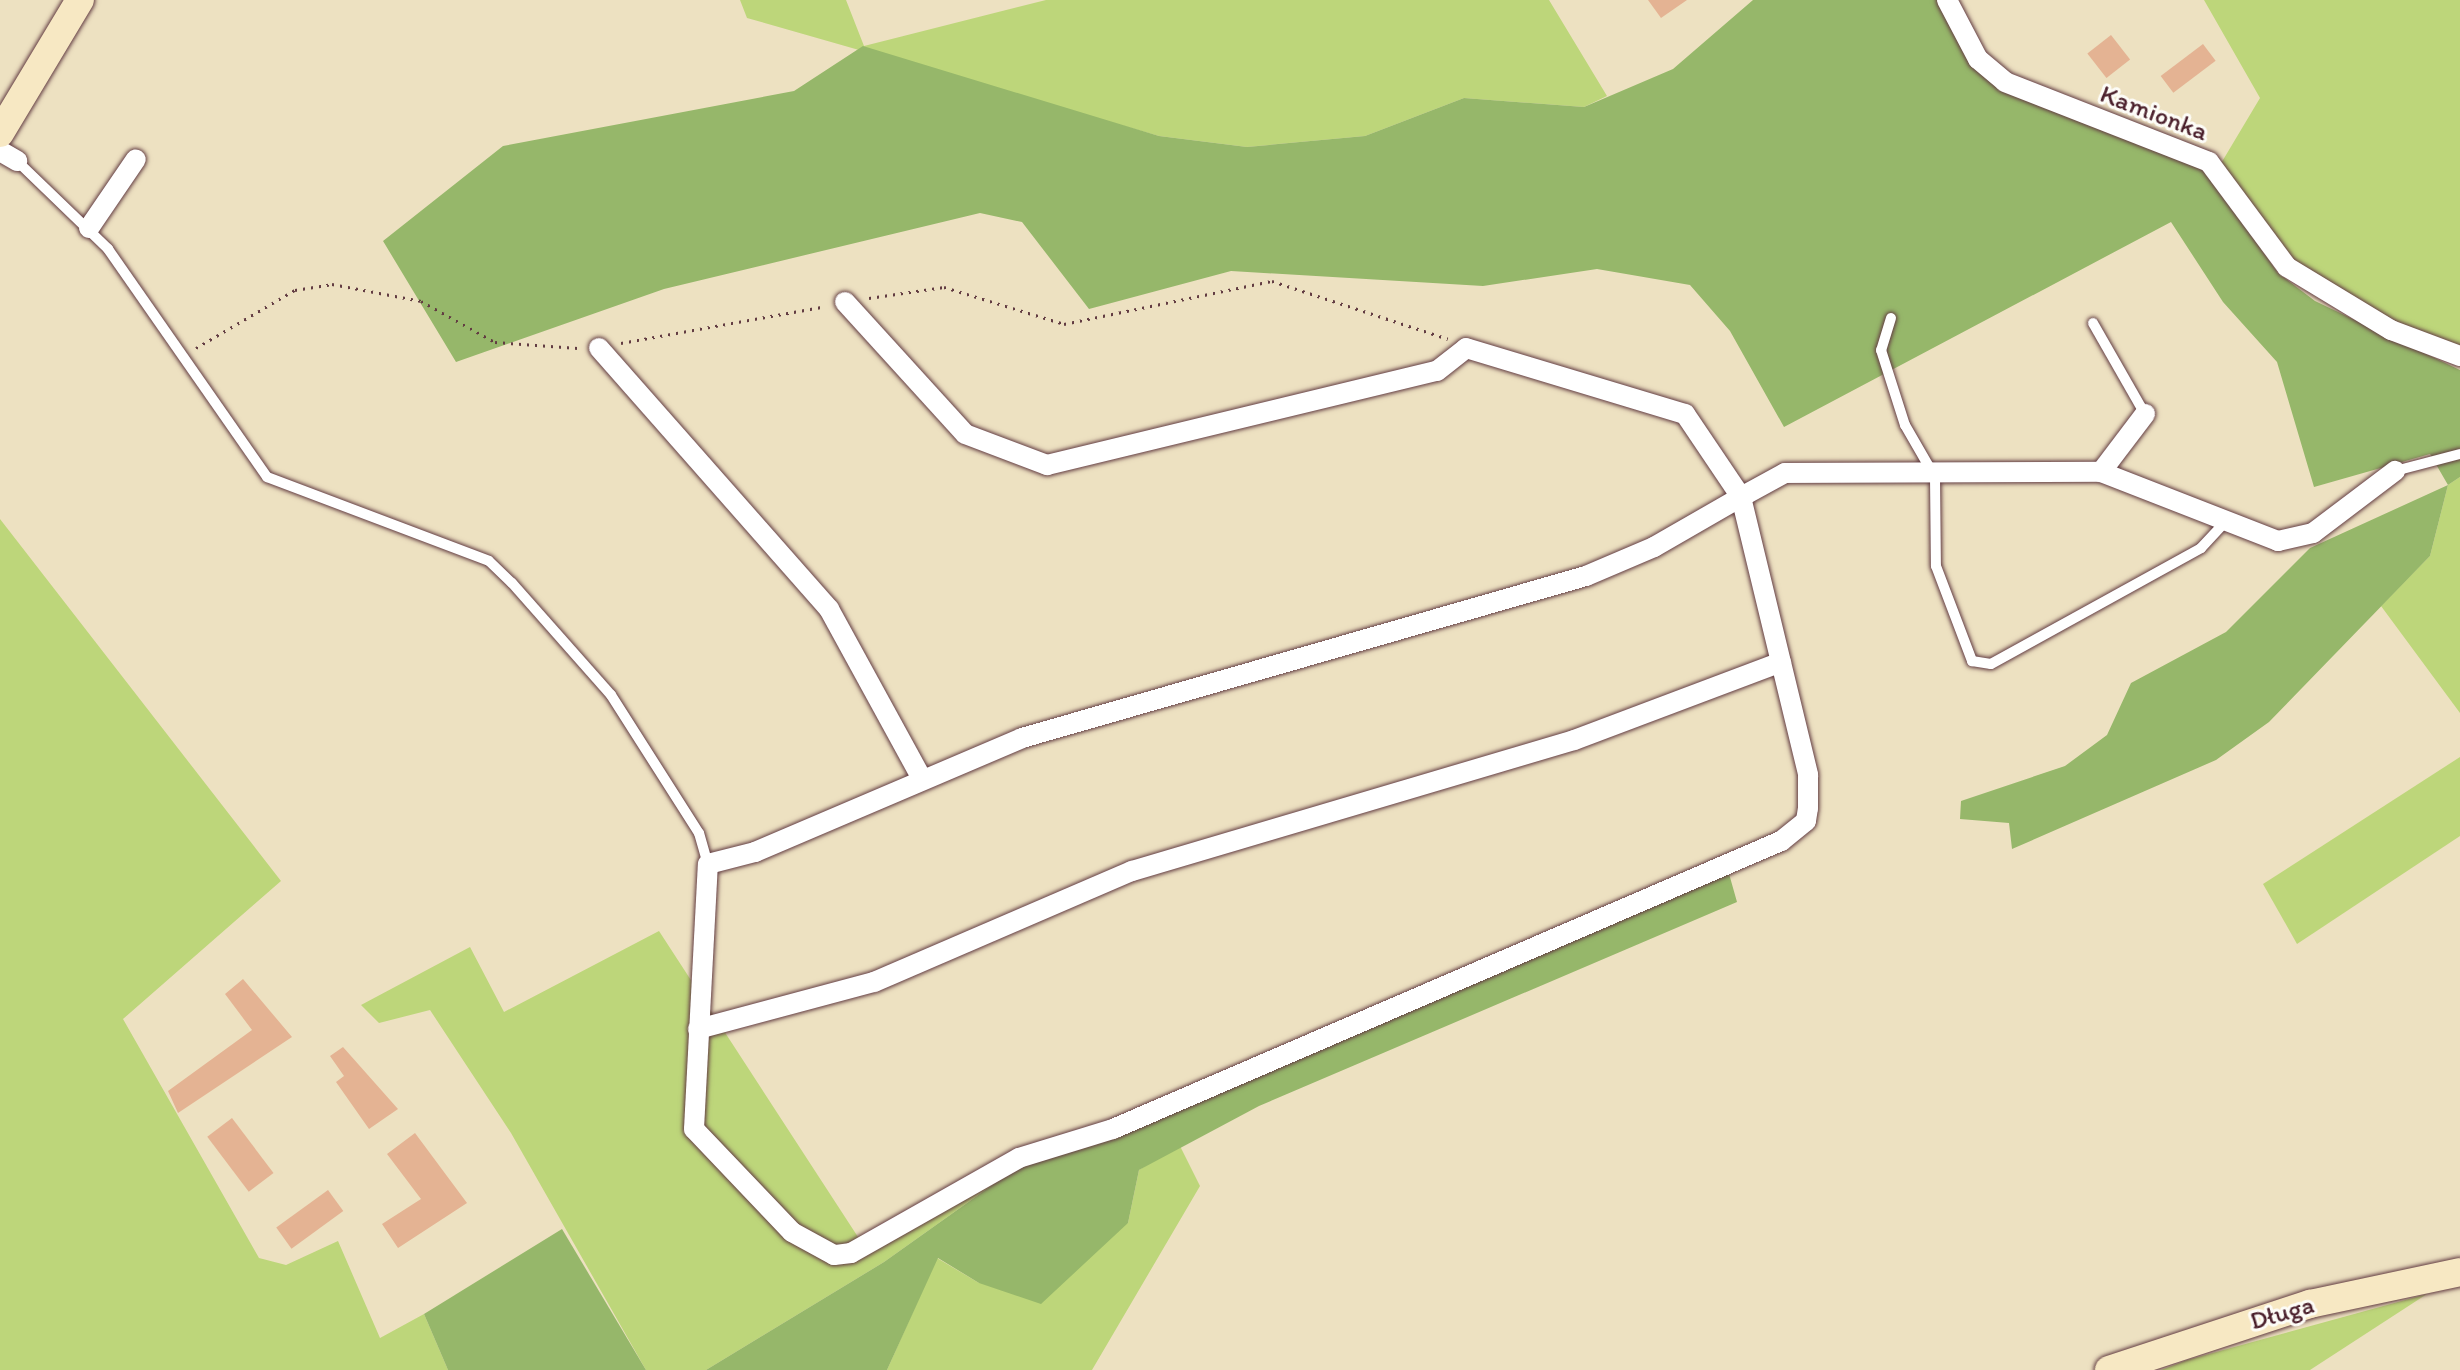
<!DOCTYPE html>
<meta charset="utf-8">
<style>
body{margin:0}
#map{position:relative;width:2460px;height:1370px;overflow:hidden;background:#ede1c1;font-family:Itim,sans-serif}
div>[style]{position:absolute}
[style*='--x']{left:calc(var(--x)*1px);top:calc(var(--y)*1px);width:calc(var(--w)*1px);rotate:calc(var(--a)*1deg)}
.green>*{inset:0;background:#bdd67a}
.forest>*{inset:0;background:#96b76a}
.building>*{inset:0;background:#e4b393;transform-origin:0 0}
.path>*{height:3px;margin-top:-1.5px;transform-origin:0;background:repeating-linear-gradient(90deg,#623c42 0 2px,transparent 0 8px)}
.roads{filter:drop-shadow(0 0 2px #623c42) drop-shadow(0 0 2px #623c42)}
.lane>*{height:10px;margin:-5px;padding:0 5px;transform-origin:5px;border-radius:5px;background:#fff}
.street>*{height:20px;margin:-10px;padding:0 10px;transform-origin:10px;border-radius:10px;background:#fff}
.secondary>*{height:28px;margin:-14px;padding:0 14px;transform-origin:14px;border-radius:14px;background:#f7e8c3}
span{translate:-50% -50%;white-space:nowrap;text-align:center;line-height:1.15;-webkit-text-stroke:6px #fdfcf7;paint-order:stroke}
.street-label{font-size:26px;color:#4a1f2b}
</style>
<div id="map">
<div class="green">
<div style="clip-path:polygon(740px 0,846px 0,864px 46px,1046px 0,1549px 0,1607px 96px,1584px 107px,1464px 98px,1365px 136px,1247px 147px,1159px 136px,747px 18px)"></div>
<div style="clip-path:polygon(2204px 0,2460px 0,2460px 351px,2394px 326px,2292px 264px,2220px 165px,2260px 98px)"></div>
<div style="clip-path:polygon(2460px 477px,2460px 713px,2381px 606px,2430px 556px,2448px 485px)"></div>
<div style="clip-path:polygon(0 519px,281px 881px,123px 1019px,259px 1258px,286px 1265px,338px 1241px,380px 1338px,424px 1314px,448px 1370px,0 1370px)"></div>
<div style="clip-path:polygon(2460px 757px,2460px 836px,2297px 944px,2263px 884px)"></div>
<div style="clip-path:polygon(659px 931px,858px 1237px,1012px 1171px,884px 1262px,706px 1370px,646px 1370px,511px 1133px,430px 1010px,379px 1023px,361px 1005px,470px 947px,504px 1012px)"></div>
<div style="clip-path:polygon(1179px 1144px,1200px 1186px,1092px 1370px,887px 1370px,937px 1258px,979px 1283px,1128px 1223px,1139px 1170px)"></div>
<div style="clip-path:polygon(2427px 1294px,2310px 1370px,2161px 1370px,2187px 1360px)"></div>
</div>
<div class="forest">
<div style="clip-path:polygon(1753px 0,1939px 0,2000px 87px,2205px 170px,2278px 273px,2315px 301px,2460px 370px,2460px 477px,2448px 485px,2430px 556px,2269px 722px,2216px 760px,2012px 849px,2009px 823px,1960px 819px,1961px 801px,2065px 766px,2107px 735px,2131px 683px,2226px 632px,2310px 548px,2448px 485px,2430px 454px,2314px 487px,2277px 362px,2223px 302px,2171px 222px,1784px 427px,1730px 331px,1690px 285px,1597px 269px,1483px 286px,1231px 271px,1089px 309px,1022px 222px,980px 213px,664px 289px,456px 362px,383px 241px,503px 146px,794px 91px,863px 46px,1159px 136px,1247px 147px,1365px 136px,1464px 98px,1584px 107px,1673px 69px)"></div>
<div style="clip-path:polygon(1726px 863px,1737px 902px,1259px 1106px,1139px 1170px,1128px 1223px,1041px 1304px,979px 1283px,938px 1258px,887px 1370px,706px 1370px,884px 1262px,1012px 1171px)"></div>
<div style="clip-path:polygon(562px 1229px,646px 1370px,448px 1370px,424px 1314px)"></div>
</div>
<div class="building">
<div style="clip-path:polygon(1648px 0,1687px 0,1661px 18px)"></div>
<div style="left:2111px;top:35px;width:31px;height:30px;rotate:52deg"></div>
<div style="left:2203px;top:44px;width:21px;height:53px;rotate:53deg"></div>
<div style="clip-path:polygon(243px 979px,292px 1037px,178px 1113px,168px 1091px,252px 1030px,225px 994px)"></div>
<div style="clip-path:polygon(343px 1047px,398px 1109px,369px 1129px,336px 1082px,344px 1076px,330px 1056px)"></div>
<div style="left:232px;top:1118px;width:69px;height:31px;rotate:53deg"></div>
<div style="clip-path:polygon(415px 1133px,467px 1203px,398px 1248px,382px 1224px,421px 1199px,387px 1154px)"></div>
<div style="left:328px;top:1190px;width:26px;height:64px;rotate:54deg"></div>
</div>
<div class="path">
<div style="--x:869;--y:298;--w:76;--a:-8.3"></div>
<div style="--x:944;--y:287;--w:126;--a:17.1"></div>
<div style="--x:1064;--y:324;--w:212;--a:-11.7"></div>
<div style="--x:1272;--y:281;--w:185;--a:18.2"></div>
<div style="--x:621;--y:343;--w:208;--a:-10.2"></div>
<div style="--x:196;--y:348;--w:115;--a:-30.4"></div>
<div style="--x:295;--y:290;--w:37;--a:-9"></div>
<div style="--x:332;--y:284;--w:91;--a:10.8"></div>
<div style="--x:421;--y:301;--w:85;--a:29"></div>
<div style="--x:495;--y:342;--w:83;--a:4.1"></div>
</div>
<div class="roads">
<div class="lane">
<div style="--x:17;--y:161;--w:127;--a:44"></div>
<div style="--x:108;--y:249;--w:278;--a:55.1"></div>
<div style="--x:267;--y:477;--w:237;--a:20.7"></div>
<div style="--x:489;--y:561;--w:32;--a:44"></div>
<div style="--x:512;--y:583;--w:149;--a:48.5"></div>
<div style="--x:611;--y:695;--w:164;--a:57.5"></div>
<div style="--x:699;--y:833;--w:32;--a:74"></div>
<div style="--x:1891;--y:318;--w:34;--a:107"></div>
<div style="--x:1881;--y:350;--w:79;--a:72.3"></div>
<div style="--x:1905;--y:425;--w:60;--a:60"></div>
<div style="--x:1935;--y:477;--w:89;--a:89.4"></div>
<div style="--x:1936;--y:566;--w:102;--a:69.2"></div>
<div style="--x:1972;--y:661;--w:19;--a:9"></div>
<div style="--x:1991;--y:664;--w:240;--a:-28.9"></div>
<div style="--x:2201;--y:548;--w:35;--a:-47"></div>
<div style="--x:2093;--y:323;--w:105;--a:60.3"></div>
<div style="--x:2395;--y:471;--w:67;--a:-14.7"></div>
</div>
<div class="street">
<div style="--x:1947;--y:0;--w:67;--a:62.3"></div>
<div style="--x:1978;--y:59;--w:35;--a:40"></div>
<div style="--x:2005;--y:82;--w:219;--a:21.4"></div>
<div style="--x:2209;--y:162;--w:131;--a:53.4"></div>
<div style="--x:2287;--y:267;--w:122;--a:31.2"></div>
<div style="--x:2391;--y:330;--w:74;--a:20.6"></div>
<div style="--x:0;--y:151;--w:20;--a:30"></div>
<div style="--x:89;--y:228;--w:83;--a:-55.7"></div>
<div style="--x:845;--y:302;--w:178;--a:47.7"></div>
<div style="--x:965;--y:434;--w:88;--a:20.7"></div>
<div style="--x:1047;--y:465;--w:401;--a:-13.6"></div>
<div style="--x:1437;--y:371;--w:37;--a:-38"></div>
<div style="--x:1466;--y:348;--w:229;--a:16.8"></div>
<div style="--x:1685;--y:414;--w:100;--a:56"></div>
<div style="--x:1741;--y:497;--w:286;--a:76.4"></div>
<div style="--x:1808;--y:775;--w:33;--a:90"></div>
<div style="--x:1808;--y:808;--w:13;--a:99"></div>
<div style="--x:1806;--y:821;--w:32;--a:141"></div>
<div style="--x:1781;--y:841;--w:727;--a:156.68"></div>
<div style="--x:1113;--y:1129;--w:98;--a:162.9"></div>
<div style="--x:1019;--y:1158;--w:193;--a:150.5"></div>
<div style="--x:851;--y:1253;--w:17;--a:173"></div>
<div style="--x:834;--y:1255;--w:48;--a:-151.3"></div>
<div style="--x:792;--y:1232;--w:142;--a:-133.6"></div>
<div style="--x:694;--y:1129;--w:265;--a:-87"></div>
<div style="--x:708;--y:864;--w:49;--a:-14.3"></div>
<div style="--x:755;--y:852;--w:290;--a:-23.1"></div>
<div style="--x:1022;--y:738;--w:587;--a:-16.03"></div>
<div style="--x:1586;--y:576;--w:74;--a:-23.1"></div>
<div style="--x:1654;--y:547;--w:100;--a:-29.9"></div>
<div style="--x:1741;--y:497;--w:50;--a:-28.6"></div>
<div style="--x:1785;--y:473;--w:316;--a:-0.2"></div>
<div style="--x:2101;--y:472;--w:190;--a:21.3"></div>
<div style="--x:2278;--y:541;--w:36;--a:-13"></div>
<div style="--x:2313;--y:533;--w:103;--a:-37.1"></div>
<div style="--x:599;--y:348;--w:348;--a:48.6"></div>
<div style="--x:829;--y:609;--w:194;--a:61.3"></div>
<div style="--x:2101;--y:472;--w:73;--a:-52.8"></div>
<div style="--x:698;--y:1029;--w:182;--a:-15"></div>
<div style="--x:874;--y:982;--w:281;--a:-23.3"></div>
<div style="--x:1132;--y:871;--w:461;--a:-16.5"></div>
<div style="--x:1574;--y:740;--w:221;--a:-20.6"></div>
</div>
<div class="secondary">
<div style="--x:0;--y:133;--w:155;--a:-59"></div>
<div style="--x:2109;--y:1370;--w:212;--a:-18.2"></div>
<div style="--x:2310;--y:1304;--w:153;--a:-12"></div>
</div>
</div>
<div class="street-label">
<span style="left:2154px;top:113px;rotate:21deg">Kamionka</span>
<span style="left:2282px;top:1313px;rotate:-16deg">Długa</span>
</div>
</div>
